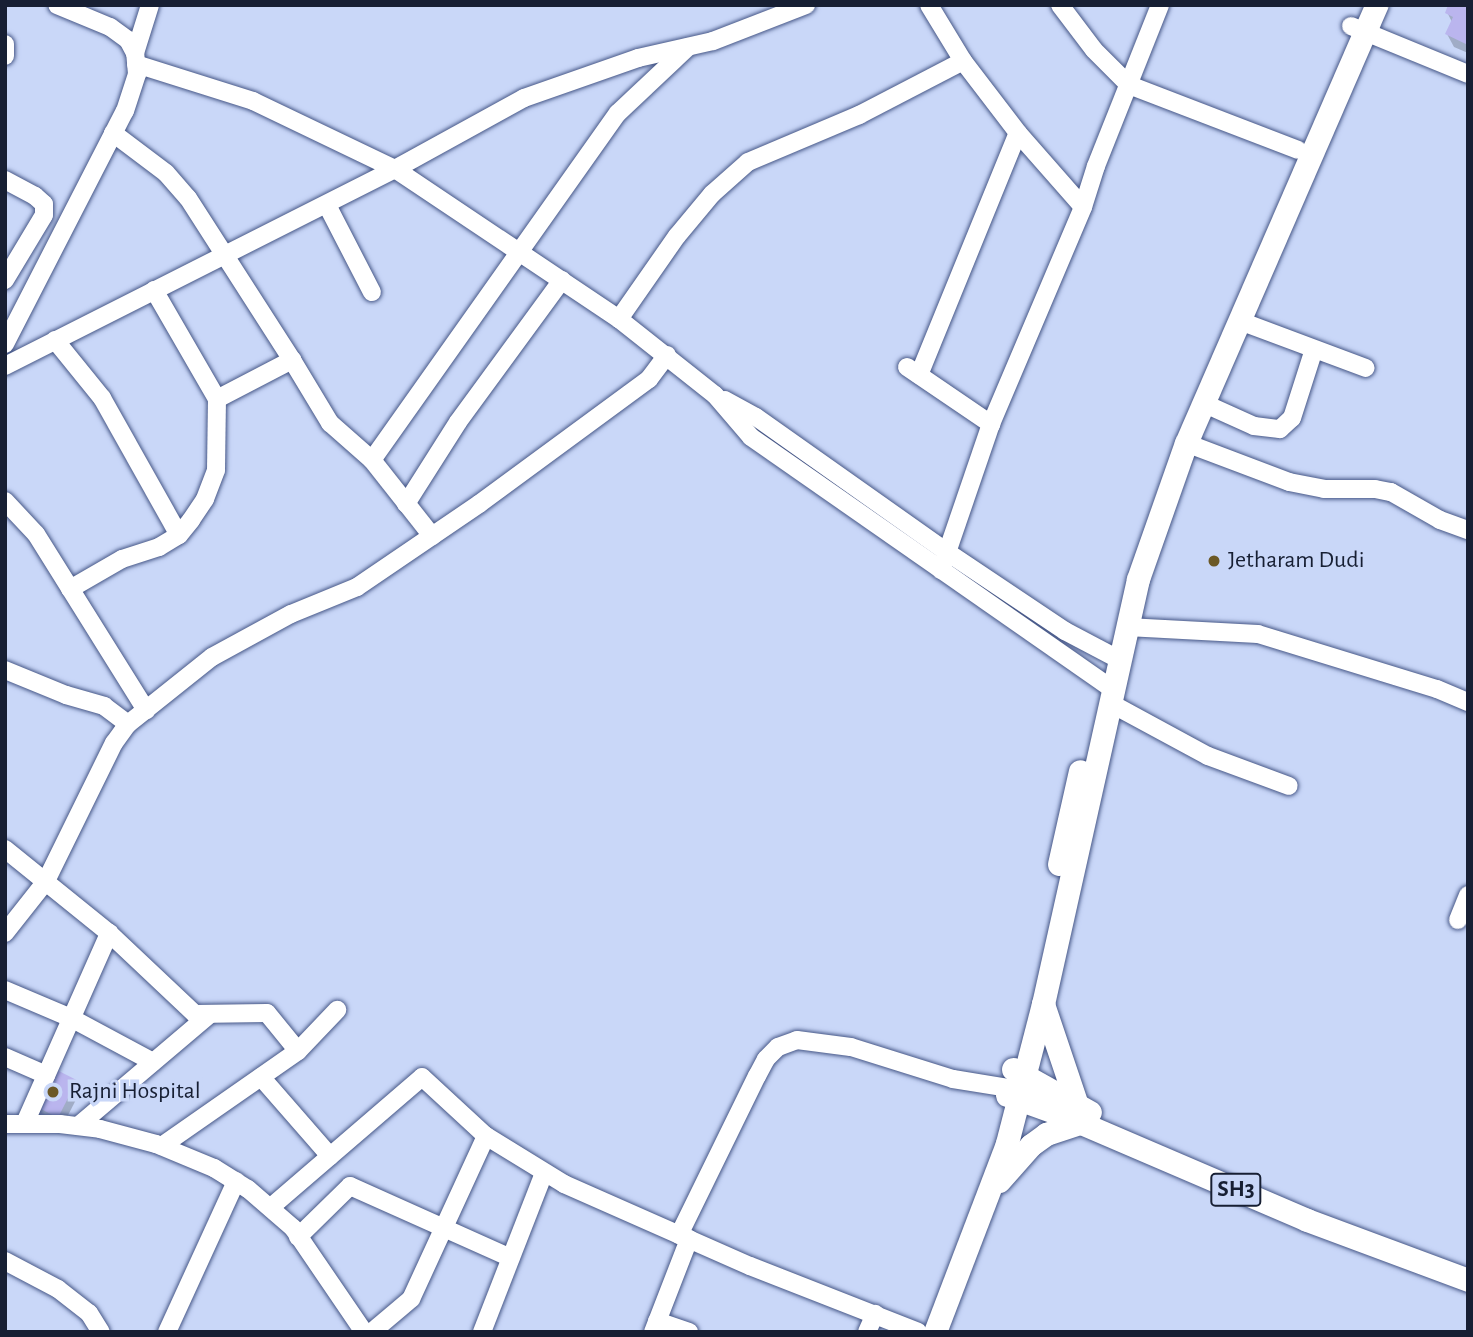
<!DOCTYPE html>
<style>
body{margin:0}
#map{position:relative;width:1473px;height:1337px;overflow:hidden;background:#c9d7f8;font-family:"Alegreya Sans",sans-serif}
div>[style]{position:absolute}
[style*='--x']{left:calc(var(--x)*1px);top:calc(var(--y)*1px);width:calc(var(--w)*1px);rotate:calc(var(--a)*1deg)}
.shadow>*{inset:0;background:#0003}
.building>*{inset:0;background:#bab5ee;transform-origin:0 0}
.roads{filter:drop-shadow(0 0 2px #465787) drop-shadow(0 0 2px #465787)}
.minor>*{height:18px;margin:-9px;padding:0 9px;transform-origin:9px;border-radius:9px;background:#fff}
.major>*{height:23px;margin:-11.5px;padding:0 11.5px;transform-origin:11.5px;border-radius:11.5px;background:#fff}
.dots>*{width:19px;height:19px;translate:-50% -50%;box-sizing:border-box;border:4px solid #c9d7f8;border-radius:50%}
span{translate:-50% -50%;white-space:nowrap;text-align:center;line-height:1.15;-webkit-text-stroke:7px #c9d7f8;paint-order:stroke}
.shield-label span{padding:2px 5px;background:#c9d7f8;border:2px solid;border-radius:5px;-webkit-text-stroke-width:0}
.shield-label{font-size:23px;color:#171f33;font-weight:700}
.poi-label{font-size:24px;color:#171f33}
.left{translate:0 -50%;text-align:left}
.frame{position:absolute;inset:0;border:7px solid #171f33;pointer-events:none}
</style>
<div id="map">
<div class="shadow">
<div style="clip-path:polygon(1468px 5px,1468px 53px,1454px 47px,1447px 34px,1452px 22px,1447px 12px)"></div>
<div style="clip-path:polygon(76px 1081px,81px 1090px,63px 1125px,41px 1114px,36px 1105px)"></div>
</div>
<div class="building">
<div style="clip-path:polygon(1448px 5px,1468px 5px,1468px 45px,1445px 34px,1453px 17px,1445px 13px)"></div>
<div style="left:53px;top:1068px;width:27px;height:42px;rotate:27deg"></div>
</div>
<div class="roads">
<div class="minor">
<div style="--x:929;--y:5;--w:66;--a:58.7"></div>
<div style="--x:963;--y:61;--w:91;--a:52.6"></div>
<div style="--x:1018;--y:133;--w:98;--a:48.7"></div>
<div style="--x:1060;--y:5;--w:56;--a:52.9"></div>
<div style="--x:1094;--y:50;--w:49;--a:45"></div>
<div style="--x:1129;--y:85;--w:181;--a:21"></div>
<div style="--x:1351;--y:26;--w:126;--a:22.3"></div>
<div style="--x:5;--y:44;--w:12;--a:90"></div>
<div style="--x:135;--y:53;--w:50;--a:-72.6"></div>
<div style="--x:136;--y:64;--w:123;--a:17.5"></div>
<div style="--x:253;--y:101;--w:157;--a:25.6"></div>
<div style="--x:395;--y:169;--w:147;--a:-28.8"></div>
<div style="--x:524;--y:98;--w:121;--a:-19.3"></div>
<div style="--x:638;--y:58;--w:77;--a:-12.8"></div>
<div style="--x:713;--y:41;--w:100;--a:-21.2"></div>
<div style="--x:113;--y:133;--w:66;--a:37"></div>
<div style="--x:166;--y:173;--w:33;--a:49"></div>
<div style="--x:188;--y:198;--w:193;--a:57.3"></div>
<div style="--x:5;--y:180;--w:34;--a:28"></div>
<div style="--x:35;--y:196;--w:12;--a:42"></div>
<div style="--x:44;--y:204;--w:11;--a:90"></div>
<div style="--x:44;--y:215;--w:76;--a:121"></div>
<div style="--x:327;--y:205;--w:98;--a:62.7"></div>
<div style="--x:154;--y:290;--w:126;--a:60"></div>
<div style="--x:217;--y:399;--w:85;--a:-27.5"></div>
<div style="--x:292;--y:360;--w:74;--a:58.9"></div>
<div style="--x:330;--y:423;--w:56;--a:41.4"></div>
<div style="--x:372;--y:460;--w:97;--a:51.7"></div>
<div style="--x:619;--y:319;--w:101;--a:-55.1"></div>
<div style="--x:677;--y:236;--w:55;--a:-50.2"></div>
<div style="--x:712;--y:194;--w:48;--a:-41.6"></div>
<div style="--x:748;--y:162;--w:121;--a:-22.9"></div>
<div style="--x:859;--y:115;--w:117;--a:-27.4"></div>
<div style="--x:1240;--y:321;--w:134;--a:20.5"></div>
<div style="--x:55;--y:340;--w:75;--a:51"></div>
<div style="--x:102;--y:398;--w:157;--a:60.7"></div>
<div style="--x:5;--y:344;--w:262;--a:-62.8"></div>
<div style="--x:125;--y:111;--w:39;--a:-72"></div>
<div style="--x:137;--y:74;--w:21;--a:-95"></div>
<div style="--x:135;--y:53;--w:15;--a:-118"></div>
<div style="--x:128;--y:40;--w:22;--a:-144"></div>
<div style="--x:110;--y:27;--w:57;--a:-157.5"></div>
<div style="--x:5;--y:366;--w:437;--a:-26.8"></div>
<div style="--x:395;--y:169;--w:270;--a:33.8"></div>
<div style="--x:619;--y:319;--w:122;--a:38.4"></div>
<div style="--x:715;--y:395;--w:55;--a:49.4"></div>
<div style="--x:751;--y:437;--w:440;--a:34.9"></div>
<div style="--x:907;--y:367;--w:102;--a:34.2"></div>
<div style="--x:919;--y:375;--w:261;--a:-67.8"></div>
<div style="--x:725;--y:400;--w:35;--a:29"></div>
<div style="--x:756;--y:417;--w:234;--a:35.3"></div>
<div style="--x:947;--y:552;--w:142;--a:33.8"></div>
<div style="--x:1065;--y:631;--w:60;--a:27.8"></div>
<div style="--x:1203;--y:403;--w:56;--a:24.3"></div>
<div style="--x:1254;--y:426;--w:26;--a:7"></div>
<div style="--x:1280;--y:429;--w:16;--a:-43"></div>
<div style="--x:1292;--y:418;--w:72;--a:-72.3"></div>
<div style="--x:1186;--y:443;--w:110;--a:20.7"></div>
<div style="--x:1289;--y:482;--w:36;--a:11"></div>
<div style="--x:1324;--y:489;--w:51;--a:0"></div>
<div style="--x:1375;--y:489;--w:16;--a:11"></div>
<div style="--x:1391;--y:492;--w:56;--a:29.7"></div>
<div style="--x:1440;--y:520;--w:30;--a:20"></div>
<div style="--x:372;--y:460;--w:425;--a:-54.7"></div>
<div style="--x:618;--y:113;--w:96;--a:-43.3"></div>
<div style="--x:5;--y:501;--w:45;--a:46.8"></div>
<div style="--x:36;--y:534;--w:208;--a:58"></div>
<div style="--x:406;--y:504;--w:97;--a:-57.6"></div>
<div style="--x:458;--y:422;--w:176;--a:-53.8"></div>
<div style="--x:941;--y:570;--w:154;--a:-71.1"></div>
<div style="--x:991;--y:424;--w:236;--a:-67"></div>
<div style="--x:1083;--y:207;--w:43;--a:-72.4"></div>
<div style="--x:1096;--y:166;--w:173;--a:-68.3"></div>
<div style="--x:70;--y:589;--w:60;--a:-30"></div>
<div style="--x:122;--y:559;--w:39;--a:-18"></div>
<div style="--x:159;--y:547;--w:23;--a:-31"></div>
<div style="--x:179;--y:535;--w:19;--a:-51"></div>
<div style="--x:191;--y:520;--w:25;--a:-56"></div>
<div style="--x:205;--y:499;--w:31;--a:-69"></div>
<div style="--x:216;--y:470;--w:71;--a:-89.2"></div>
<div style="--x:1127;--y:627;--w:131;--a:3.1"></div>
<div style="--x:1258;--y:634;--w:187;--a:17.1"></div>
<div style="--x:1437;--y:689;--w:34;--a:23"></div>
<div style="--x:5;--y:670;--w:66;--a:22.3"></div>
<div style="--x:66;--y:695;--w:40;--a:16"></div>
<div style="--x:104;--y:706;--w:30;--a:37"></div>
<div style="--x:1110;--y:703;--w:111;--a:28.4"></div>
<div style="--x:1208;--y:756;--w:86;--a:20.3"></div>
<div style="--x:5;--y:849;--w:134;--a:38.9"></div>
<div style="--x:109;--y:933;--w:118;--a:43.3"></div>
<div style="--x:195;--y:1014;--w:72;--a:-0.8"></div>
<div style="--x:267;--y:1013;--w:49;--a:50.8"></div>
<div style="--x:298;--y:1051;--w:166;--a:145.1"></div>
<div style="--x:1458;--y:920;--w:27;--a:-68"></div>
<div style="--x:5;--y:933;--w:66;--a:-51.7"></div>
<div style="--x:46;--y:881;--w:154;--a:-63.8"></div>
<div style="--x:114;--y:743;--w:24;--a:-54"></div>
<div style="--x:128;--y:724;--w:107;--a:-38.6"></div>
<div style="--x:212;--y:657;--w:90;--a:-28.6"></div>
<div style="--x:291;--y:614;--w:71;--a:-22.2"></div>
<div style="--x:357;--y:587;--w:148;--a:-34.2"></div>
<div style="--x:479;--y:504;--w:211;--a:-36.3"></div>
<div style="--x:649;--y:379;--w:30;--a:-53"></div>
<div style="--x:5;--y:990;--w:72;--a:23"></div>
<div style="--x:71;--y:1018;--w:93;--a:28.2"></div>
<div style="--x:298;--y:1051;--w:57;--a:-46.4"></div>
<div style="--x:5;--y:1057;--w:45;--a:23.7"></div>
<div style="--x:261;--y:1077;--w:105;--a:48.9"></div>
<div style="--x:25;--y:1123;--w:208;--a:-66.1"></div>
<div style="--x:5;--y:1124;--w:55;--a:0"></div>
<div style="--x:60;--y:1124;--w:40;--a:7.1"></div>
<div style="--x:100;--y:1129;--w:58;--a:15"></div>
<div style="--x:156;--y:1144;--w:63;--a:22.5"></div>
<div style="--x:214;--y:1168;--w:40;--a:32"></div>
<div style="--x:248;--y:1189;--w:60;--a:40.9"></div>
<div style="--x:293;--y:1228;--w:126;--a:55.7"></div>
<div style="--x:78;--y:1126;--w:173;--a:-40.3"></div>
<div style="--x:486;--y:1136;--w:92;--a:31.6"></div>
<div style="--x:564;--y:1184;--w:203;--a:23.8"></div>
<div style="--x:750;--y:1266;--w:180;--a:21.4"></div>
<div style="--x:271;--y:1207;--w:199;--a:-40.7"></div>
<div style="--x:422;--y:1077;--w:87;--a:42.7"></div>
<div style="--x:486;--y:1136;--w:179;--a:114.7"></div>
<div style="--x:411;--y:1299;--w:51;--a:139.8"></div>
<div style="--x:679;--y:1235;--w:177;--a:-63.9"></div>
<div style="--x:757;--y:1076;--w:19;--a:-62"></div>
<div style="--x:766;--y:1059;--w:17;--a:-45"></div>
<div style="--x:778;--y:1047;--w:20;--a:-20"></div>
<div style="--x:797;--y:1040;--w:54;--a:7.4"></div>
<div style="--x:851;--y:1047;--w:107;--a:17.4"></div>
<div style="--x:953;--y:1079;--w:57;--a:9.1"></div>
<div style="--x:298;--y:1237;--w:73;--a:-44.4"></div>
<div style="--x:350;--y:1186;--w:176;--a:24.1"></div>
<div style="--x:5;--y:1261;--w:60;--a:27.8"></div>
<div style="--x:58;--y:1289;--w:39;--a:38"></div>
<div style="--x:89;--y:1313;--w:22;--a:58"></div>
<div style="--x:657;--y:1321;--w:34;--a:19"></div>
<div style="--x:167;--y:1332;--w:166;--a:-65.4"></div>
<div style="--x:482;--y:1332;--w:171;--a:-68.7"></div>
<div style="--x:653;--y:1332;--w:100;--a:-68.8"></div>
<div style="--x:867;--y:1332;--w:20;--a:-66"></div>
</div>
<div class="major">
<div style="--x:1059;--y:864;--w:95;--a:-77.3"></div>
<div style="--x:1043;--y:1004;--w:107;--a:71.4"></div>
<div style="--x:1013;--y:1069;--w:88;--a:29.2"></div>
<div style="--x:1007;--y:1095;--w:56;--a:19.7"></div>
<div style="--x:1060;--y:1114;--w:269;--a:23.2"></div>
<div style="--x:1307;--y:1220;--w:172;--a:20.4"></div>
<div style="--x:999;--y:1181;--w:48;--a:-48.4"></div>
<div style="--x:1031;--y:1145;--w:19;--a:-36"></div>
<div style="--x:1046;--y:1134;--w:35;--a:-18"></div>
<div style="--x:935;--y:1332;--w:202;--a:-69.1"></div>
<div style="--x:1007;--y:1143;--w:144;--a:-75.5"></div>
<div style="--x:1043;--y:1004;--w:435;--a:-77.4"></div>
<div style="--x:1138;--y:579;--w:144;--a:-70.6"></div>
<div style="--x:1186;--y:443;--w:477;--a:-66.5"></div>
</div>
</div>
<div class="dots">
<div style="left:1214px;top:561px;background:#6b5826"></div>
<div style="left:53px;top:1092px;background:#6b5826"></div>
</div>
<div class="shield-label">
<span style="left:1236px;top:1190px">SH3</span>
</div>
<div class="poi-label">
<span class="left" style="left:1228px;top:561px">Jetharam Dudi</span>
<span class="left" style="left:69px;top:1092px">Rajni Hospital</span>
</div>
<div class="frame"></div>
</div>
